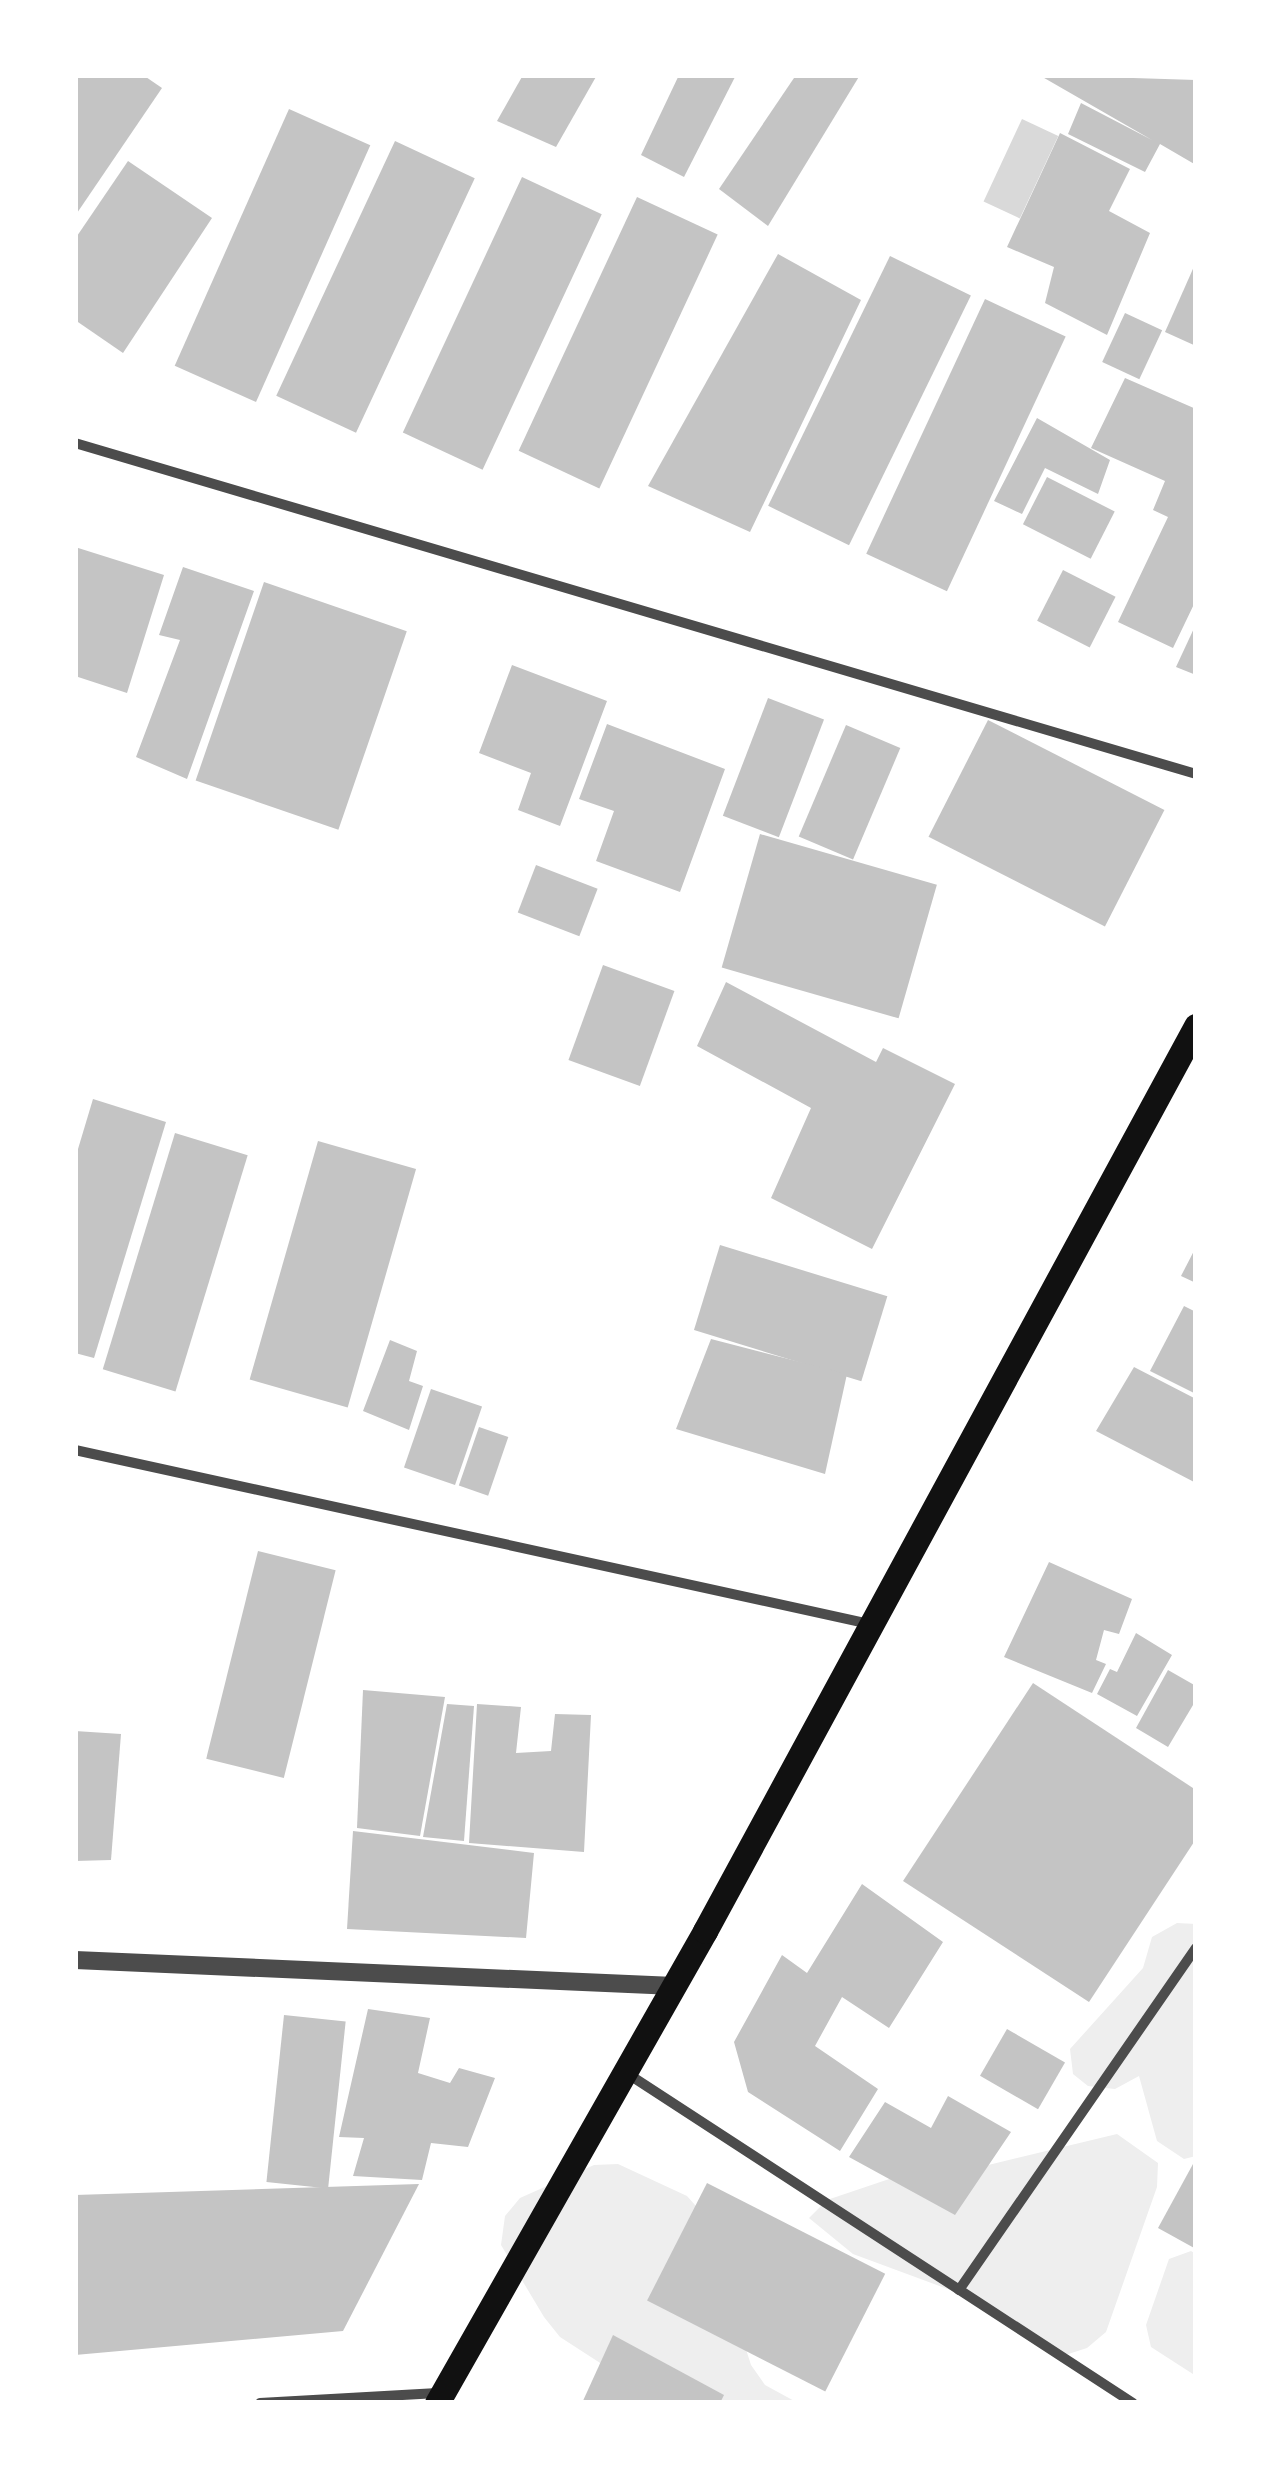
<!DOCTYPE html>
<style>
body{margin:0}
#map{position:relative;width:1271px;height:2478px;overflow:hidden;background:#fff;font-family:Inter,sans-serif}
div>[style]{position:absolute}
[style*='--x']{left:calc(var(--x)*1px);top:calc(var(--y)*1px);width:calc(var(--w)*1px);rotate:calc(var(--a)*1deg)}
.green>*{inset:0;background:#eee}
.water>*{inset:0;background:#d9d9d9;transform-origin:0 0}
.building>*{inset:0;background:#c4c4c4;transform-origin:0 0}
.minor>*{height:10px;margin:-5px;padding:0 5px;transform-origin:5px;border-radius:5px;background:#4c4c4c}
.tertiary>*{height:18px;margin:-9px;padding:0 9px;transform-origin:9px;border-radius:9px;background:#4c4c4c}
.primary>*{height:25px;margin:-12.5px;padding:0 12.5px;transform-origin:12.5px;border-radius:12.5px;background:#111}
span{translate:-50% -50%;white-space:nowrap;text-align:center;line-height:1.15;-webkit-text-stroke:8px #fff;paint-order:stroke}
.frame{position:absolute;inset:0;border:78px solid #fff;pointer-events:none}
</style>
<div id="map">
<div class="green">
<div style="clip-path:polygon(1177px 1923px,1196px 1924px,1196px 2156px,1184px 2159px,1157px 2141px,1139px 2076px,1115px 2089px,1088px 2086px,1073px 2074px,1070px 2049px,1143px 1968px,1152px 1937px)"></div>
<div style="clip-path:polygon(1117px 2134px,1158px 2163px,1157px 2187px,1106px 2332px,1087px 2348px,1062px 2356px,953px 2291px,853px 2254px,809px 2218px,827px 2200px,904px 2174px,976px 2168px)"></div>
<div style="clip-path:polygon(618px 2164px,687px 2196px,703px 2214px,751px 2365px,765px 2385px,798px 2403px,662px 2403px,560px 2337px,544px 2317px,501px 2245px,505px 2216px,520px 2198px,594px 2165px)"></div>
<div style="clip-path:polygon(1191px 2251px,1196px 2254px,1196px 2376px,1151px 2347px,1146px 2325px,1169px 2259px)"></div>
</div>
<div class="water">
<div style="left:1022px;top:119px;width:40px;height:91px;rotate:25deg"></div>
</div>
<div class="building">
<div style="clip-path:polygon(75px 75px,143px 75px,162px 88px,75px 216px)"></div>
<div style="clip-path:polygon(523px 75px,597px 75px,556px 147px,497px 121px)"></div>
<div style="clip-path:polygon(679px 75px,736px 75px,684px 177px,641px 155px)"></div>
<div style="clip-path:polygon(796px 75px,860px 75px,768px 226px,719px 189px)"></div>
<div style="clip-path:polygon(1039px 75px,1196px 80px,1196px 165px,1160px 144px,1145px 172px,1068px 134px,1081px 103px,1152px 140px)"></div>
<div style="left:289px;top:109px;width:89px;height:281px;rotate:24deg"></div>
<div style="clip-path:polygon(1060px 133px,1130px 169px,1109px 211px,1150px 233px,1107px 335px,1045px 303px,1054px 267px,1007px 247px)"></div>
<div style="left:395px;top:141px;width:88px;height:281px;rotate:25deg"></div>
<div style="clip-path:polygon(128px 161px,212px 218px,123px 353px,75px 320px,75px 239px)"></div>
<div style="left:522px;top:177px;width:88px;height:282px;rotate:25deg"></div>
<div style="left:637px;top:197px;width:89px;height:280px;rotate:25deg"></div>
<div style="clip-path:polygon(778px 254px,861px 300px,750px 532px,648px 486px)"></div>
<div style="left:890px;top:256px;width:90px;height:278px;rotate:26deg"></div>
<div style="clip-path:polygon(1196px 262px,1196px 346px,1165px 332px)"></div>
<div style="left:985px;top:299px;width:89px;height:281px;rotate:25deg"></div>
<div style="left:1125px;top:313px;width:41px;height:54px;rotate:25deg"></div>
<div style="clip-path:polygon(1125px 378px,1196px 409px,1196px 600px,1173px 648px,1118px 622px,1168px 517px,1153px 510px,1165px 481px,1091px 448px)"></div>
<div style="clip-path:polygon(1037px 418px,1110px 460px,1098px 494px,1045px 468px,1022px 514px,994px 501px)"></div>
<div style="left:1047px;top:477px;width:76px;height:53px;rotate:27deg"></div>
<div style="clip-path:polygon(75px 547px,164px 575px,127px 693px,75px 676px)"></div>
<div style="clip-path:polygon(183px 567px,254px 591px,187px 779px,136px 757px,180px 640px,159px 635px)"></div>
<div style="left:1063px;top:570px;width:59px;height:57px;rotate:27deg"></div>
<div style="left:264px;top:582px;width:151px;height:210px;rotate:19deg"></div>
<div style="clip-path:polygon(1196px 624px,1196px 675px,1176px 667px)"></div>
<div style="clip-path:polygon(512px 665px,607px 701px,560px 826px,518px 810px,531px 773px,479px 753px)"></div>
<div style="left:768px;top:698px;width:60px;height:126px;rotate:21deg"></div>
<div style="left:988px;top:720px;width:198px;height:131px;rotate:27deg"></div>
<div style="clip-path:polygon(607px 724px,725px 769px,680px 892px,596px 861px,614px 811px,579px 799px)"></div>
<div style="left:846px;top:725px;width:59px;height:121px;rotate:23deg"></div>
<div style="left:760px;top:834px;width:184px;height:139px;rotate:16deg"></div>
<div style="left:536px;top:865px;width:66px;height:51px;rotate:21deg"></div>
<div style="left:603px;top:965px;width:76px;height:101px;rotate:20deg"></div>
<div style="clip-path:polygon(726px 982px,876px 1062px,883px 1048px,955px 1084px,872px 1249px,771px 1198px,811px 1108px,697px 1046px)"></div>
<div style="clip-path:polygon(93px 1099px,166px 1122px,94px 1358px,75px 1353px,75px 1159px)"></div>
<div style="left:175px;top:1133px;width:76px;height:247px;rotate:17deg"></div>
<div style="left:318px;top:1141px;width:102px;height:248px;rotate:16deg"></div>
<div style="left:720px;top:1245px;width:175px;height:89px;rotate:17deg"></div>
<div style="clip-path:polygon(1196px 1247px,1196px 1283px,1181px 1276px)"></div>
<div style="clip-path:polygon(1184px 1306px,1196px 1312px,1196px 1394px,1150px 1371px)"></div>
<div style="clip-path:polygon(711px 1339px,847px 1374px,825px 1474px,676px 1429px)"></div>
<div style="clip-path:polygon(390px 1340px,417px 1351px,409px 1381px,423px 1386px,409px 1430px,363px 1411px)"></div>
<div style="clip-path:polygon(1134px 1367px,1196px 1399px,1196px 1483px,1096px 1431px)"></div>
<div style="left:431px;top:1389px;width:54px;height:83px;rotate:19deg"></div>
<div style="left:479px;top:1427px;width:31px;height:62px;rotate:19deg"></div>
<div style="left:258px;top:1551px;width:80px;height:214px;rotate:14deg"></div>
<div style="clip-path:polygon(1049px 1562px,1132px 1599px,1119px 1634px,1104px 1630px,1096px 1660px,1106px 1664px,1092px 1693px,1004px 1657px)"></div>
<div style="clip-path:polygon(1136px 1633px,1172px 1655px,1137px 1716px,1097px 1694px,1110px 1669px,1117px 1672px)"></div>
<div style="clip-path:polygon(1168px 1670px,1196px 1686px,1196px 1700px,1168px 1747px,1136px 1728px)"></div>
<div style="clip-path:polygon(1033px 1683px,1196px 1790px,1196px 1839px,1089px 2002px,903px 1881px)"></div>
<div style="clip-path:polygon(363px 1690px,445px 1697px,420px 1836px,357px 1828px)"></div>
<div style="clip-path:polygon(447px 1704px,474px 1706px,464px 1841px,423px 1837px)"></div>
<div style="clip-path:polygon(477px 1704px,521px 1707px,516px 1753px,551px 1751px,555px 1714px,591px 1715px,584px 1852px,469px 1843px)"></div>
<div style="clip-path:polygon(75px 1731px,121px 1734px,111px 1860px,75px 1861px)"></div>
<div style="clip-path:polygon(353px 1831px,534px 1853px,526px 1938px,347px 1929px)"></div>
<div style="clip-path:polygon(862px 1884px,943px 1942px,889px 2028px,842px 1997px,815px 2046px,878px 2089px,840px 2151px,748px 2092px,734px 2042px,782px 1955px,807px 1973px)"></div>
<div style="clip-path:polygon(368px 2009px,430px 2018px,418px 2073px,450px 2083px,459px 2068px,495px 2078px,468px 2147px,431px 2143px,422px 2180px,353px 2176px,364px 2138px,339px 2137px)"></div>
<div style="left:284px;top:2015px;width:62px;height:168px;rotate:6deg"></div>
<div style="left:1007px;top:2029px;width:67px;height:54px;rotate:30deg"></div>
<div style="clip-path:polygon(948px 2096px,1011px 2132px,955px 2215px,849px 2157px,885px 2102px,931px 2128px)"></div>
<div style="clip-path:polygon(1193px 2164px,1196px 2165px,1196px 2249px,1158px 2228px)"></div>
<div style="left:707px;top:2183px;width:200px;height:132px;rotate:27deg"></div>
<div style="clip-path:polygon(419px 2184px,343px 2331px,75px 2355px,75px 2195px)"></div>
<div style="clip-path:polygon(613px 2335px,724px 2395px,720px 2403px,582px 2403px)"></div>
</div>
<div class="minor">
<div style="--x:75;--y:443;--w:1169;--a:16.45"></div>
<div style="--x:75;--y:1450;--w:814;--a:12.35"></div>
<div style="--x:625;--y:2072;--w:606;--a:33.09"></div>
<div style="--x:959;--y:2290;--w:416;--a:-55.3"></div>
<div style="--x:260;--y:2403;--w:178;--a:-3.2"></div>
</div>
<div class="tertiary">
<div style="--x:75;--y:1960;--w:600;--a:2.49"></div>
</div>
<div class="primary">
<div style="--x:437;--y:2403;--w:543;--a:-60.41"></div>
<div style="--x:705;--y:1931;--w:1030;--a:-61.52"></div>
</div>
<div class="frame"></div>
</div>
